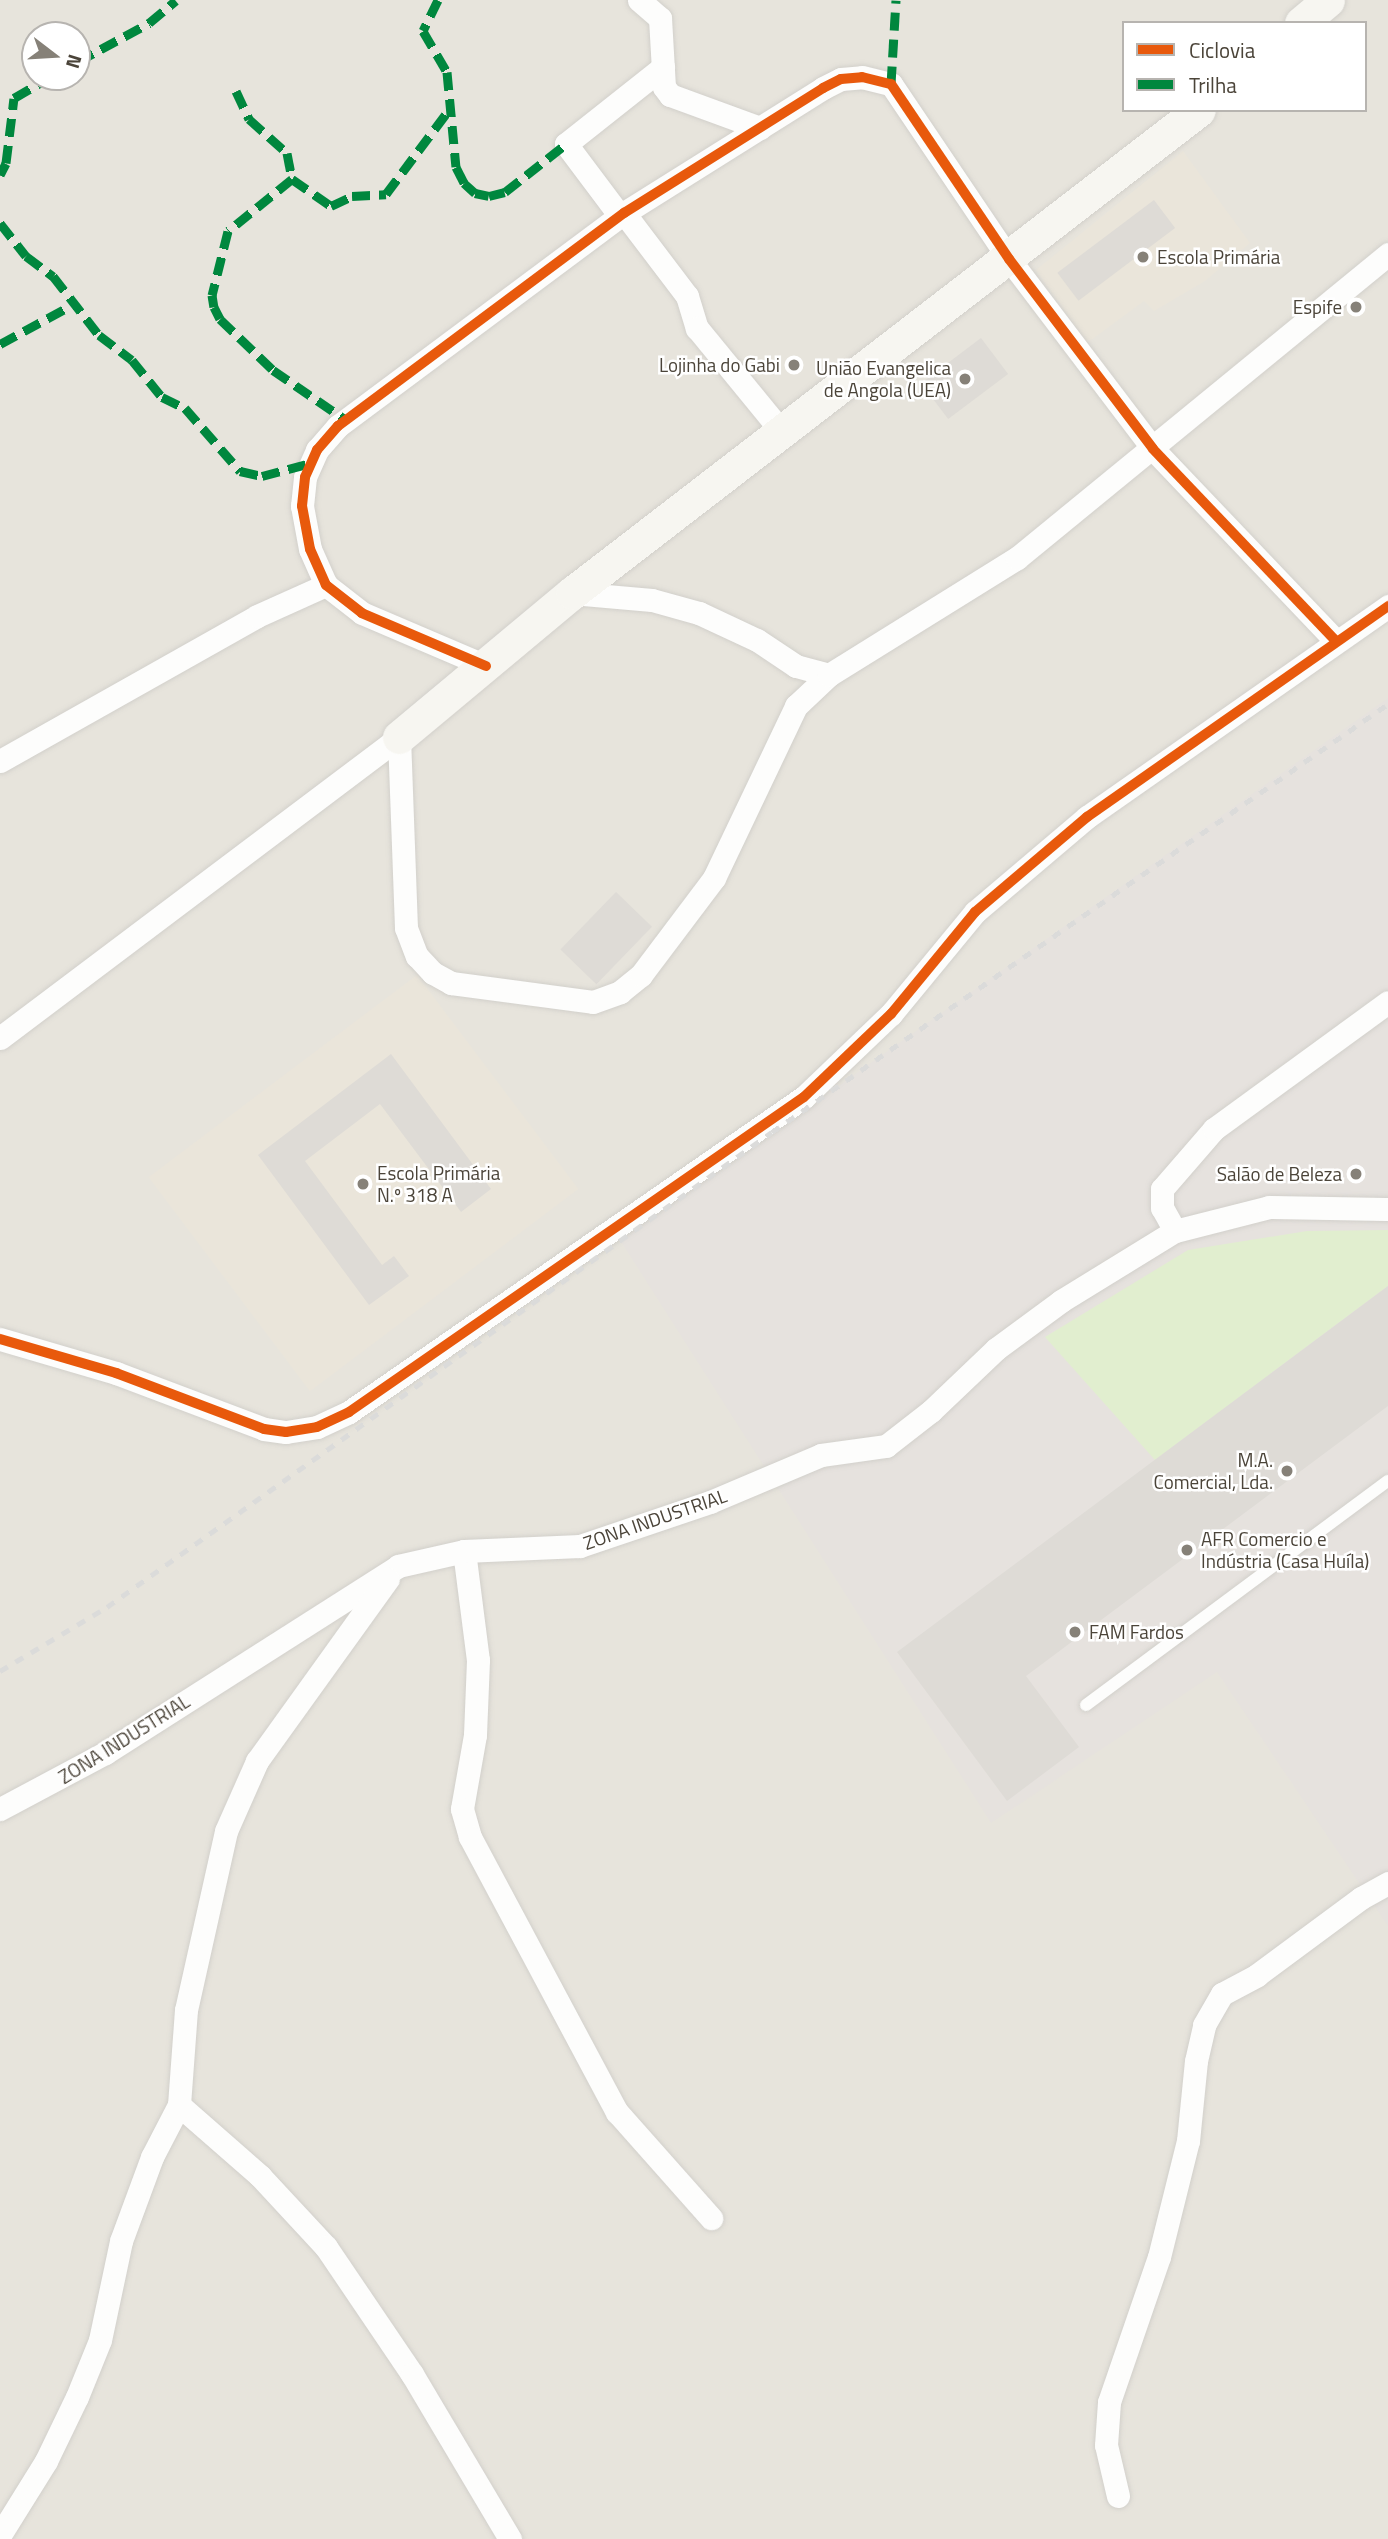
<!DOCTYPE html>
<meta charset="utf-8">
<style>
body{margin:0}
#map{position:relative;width:1388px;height:2539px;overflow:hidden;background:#f4f2ee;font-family:"Titillium Web",sans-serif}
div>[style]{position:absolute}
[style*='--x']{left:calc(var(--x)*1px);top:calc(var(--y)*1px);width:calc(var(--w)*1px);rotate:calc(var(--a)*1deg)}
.residential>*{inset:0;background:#e7e4dc}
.industrial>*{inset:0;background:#e6e2de}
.education>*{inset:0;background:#eae5da;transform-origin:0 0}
.green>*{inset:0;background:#e1eecf}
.building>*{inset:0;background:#dedbd6;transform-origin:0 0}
.roads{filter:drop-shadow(0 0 2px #d2d0cb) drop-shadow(0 0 2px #d2d0cb)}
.lane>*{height:12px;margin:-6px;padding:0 6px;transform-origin:6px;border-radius:6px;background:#fdfdfc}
.street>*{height:23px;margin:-11.5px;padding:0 11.5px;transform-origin:11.5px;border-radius:11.5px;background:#fdfdfc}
.secondary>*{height:33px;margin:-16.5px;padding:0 16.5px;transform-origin:16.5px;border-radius:16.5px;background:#f7f6f1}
.rail>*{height:5px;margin-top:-2.5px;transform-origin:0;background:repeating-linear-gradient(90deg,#dbdbda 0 9px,transparent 0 18px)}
.quiet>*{height:9px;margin-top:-4.5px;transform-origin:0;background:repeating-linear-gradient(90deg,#00873e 0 18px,transparent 0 27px)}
.cycleway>*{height:10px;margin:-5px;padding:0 5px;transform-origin:5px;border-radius:5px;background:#e8590c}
.dots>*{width:19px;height:19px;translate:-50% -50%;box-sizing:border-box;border:4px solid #fff;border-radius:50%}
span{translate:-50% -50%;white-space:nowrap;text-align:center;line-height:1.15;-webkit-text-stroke:5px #fff;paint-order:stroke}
.poi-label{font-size:19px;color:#4b4439}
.left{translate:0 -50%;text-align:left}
.right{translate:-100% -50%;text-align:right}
.street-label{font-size:19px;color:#4b4439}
.legend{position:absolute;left:1122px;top:21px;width:245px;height:91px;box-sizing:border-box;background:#fff;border:2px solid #b7b4b0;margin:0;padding:9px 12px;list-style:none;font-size:21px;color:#4b4439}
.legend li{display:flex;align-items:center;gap:14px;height:35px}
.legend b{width:35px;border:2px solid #b7b4b0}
.north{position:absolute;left:21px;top:21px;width:70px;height:70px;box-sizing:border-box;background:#fff;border:2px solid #b7b4b0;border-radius:50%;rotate:107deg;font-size:19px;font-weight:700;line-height:28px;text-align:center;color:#4b4439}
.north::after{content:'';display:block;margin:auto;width:24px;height:32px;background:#868178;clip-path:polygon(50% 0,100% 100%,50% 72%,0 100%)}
</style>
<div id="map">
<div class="residential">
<div style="clip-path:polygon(evenodd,0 0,1388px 0,1388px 2539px,0 2539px,0 0,1124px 23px,1365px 23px,1365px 110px,1124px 110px,1124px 23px,0 0,35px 35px,77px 35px,77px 77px,35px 77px,35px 35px)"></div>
</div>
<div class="industrial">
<div style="clip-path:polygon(1388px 698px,1388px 1926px,1217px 1672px,991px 1823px,620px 1240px)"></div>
</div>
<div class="education">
<div style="clip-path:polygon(1183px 151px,1250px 243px,1205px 281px,1154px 311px,1144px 301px,1087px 343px,1036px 270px)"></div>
<div style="left:417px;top:975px;width:268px;height:336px;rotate:53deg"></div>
</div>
<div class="green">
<div style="clip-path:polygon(1388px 1230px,1388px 1286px,1155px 1460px,1045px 1337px,1188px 1250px,1307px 1231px)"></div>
</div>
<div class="building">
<div style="left:1154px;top:200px;width:35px;height:121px;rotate:53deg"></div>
<div style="left:981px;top:338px;width:45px;height:75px;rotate:53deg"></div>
<div style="left:616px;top:892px;width:50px;height:80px;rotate:44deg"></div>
<div style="clip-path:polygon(391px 1054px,491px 1189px,461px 1212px,380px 1104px,305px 1161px,382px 1265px,394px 1256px,409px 1276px,369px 1305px,258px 1155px)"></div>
<div style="clip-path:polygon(1388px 1286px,1388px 1406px,1026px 1676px,1079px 1747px,1007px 1801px,897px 1652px)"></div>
</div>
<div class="roads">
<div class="lane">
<div style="--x:1086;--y:1705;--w:376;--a:-36.6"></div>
</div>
<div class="street">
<div style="--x:639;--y:0;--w:28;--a:41"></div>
<div style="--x:660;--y:18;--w:69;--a:86.7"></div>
<div style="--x:664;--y:87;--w:10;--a:53"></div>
<div style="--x:670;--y:95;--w:96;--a:20.1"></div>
<div style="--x:624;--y:213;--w:104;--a:52.8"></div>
<div style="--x:687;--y:296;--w:34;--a:73"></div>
<div style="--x:697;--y:328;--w:134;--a:50.7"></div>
<div style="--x:620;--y:216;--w:90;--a:-126.9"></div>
<div style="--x:566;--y:144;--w:124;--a:-38.4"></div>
<div style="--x:572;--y:593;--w:80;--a:5"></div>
<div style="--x:652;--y:600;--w:49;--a:15.5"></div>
<div style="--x:699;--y:613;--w:64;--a:25"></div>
<div style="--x:757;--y:640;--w:47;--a:33.7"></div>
<div style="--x:796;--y:666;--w:34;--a:15"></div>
<div style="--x:486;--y:666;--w:135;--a:-156.9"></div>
<div style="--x:362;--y:613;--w:46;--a:-142.1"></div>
<div style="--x:326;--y:585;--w:39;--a:-114"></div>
<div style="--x:310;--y:549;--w:44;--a:-100.5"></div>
<div style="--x:302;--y:506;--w:29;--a:-84"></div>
<div style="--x:305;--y:477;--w:30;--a:-66"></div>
<div style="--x:317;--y:450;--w:32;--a:-49"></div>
<div style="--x:338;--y:426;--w:357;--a:-36.7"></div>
<div style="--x:624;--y:213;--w:235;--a:-32.1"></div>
<div style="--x:823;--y:88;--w:20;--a:-27"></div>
<div style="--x:841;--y:79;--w:21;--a:-5"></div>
<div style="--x:862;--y:77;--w:30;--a:14"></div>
<div style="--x:891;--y:84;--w:211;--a:56"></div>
<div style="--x:1009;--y:259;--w:238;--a:52.8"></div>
<div style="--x:1153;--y:449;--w:264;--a:46.4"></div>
<div style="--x:399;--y:737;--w:191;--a:87.9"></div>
<div style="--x:406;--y:928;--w:30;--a:69"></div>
<div style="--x:417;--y:956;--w:23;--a:47"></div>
<div style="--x:433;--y:973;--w:21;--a:29"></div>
<div style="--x:451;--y:983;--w:143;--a:7.6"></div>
<div style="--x:593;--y:1002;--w:29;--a:-20"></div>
<div style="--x:620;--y:992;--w:27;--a:-39"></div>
<div style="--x:641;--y:975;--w:121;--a:-53"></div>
<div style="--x:714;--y:878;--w:191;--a:-64.5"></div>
<div style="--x:796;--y:706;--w:45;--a:-43.2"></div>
<div style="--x:829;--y:675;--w:221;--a:-31.9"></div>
<div style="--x:1017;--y:558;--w:480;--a:-39.3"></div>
<div style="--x:0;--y:761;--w:295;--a:-29.4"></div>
<div style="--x:257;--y:616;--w:76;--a:-24.2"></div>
<div style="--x:0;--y:1038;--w:500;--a:-37"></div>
<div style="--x:1175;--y:1231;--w:26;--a:-119"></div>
<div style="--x:1162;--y:1208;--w:19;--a:-90"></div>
<div style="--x:1162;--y:1189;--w:79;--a:-49.1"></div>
<div style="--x:1214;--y:1129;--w:215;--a:-36.1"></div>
<div style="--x:0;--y:1339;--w:121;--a:16.3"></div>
<div style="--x:116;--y:1373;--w:158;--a:20.7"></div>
<div style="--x:264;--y:1429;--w:22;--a:8"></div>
<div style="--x:286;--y:1432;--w:31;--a:-9"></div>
<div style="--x:317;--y:1427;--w:35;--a:-25"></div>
<div style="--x:349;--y:1412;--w:553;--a:-34.7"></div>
<div style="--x:804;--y:1097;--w:120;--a:-43.7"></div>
<div style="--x:891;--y:1014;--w:132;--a:-50.5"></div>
<div style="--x:975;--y:912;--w:147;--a:-40.3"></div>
<div style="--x:1087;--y:817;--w:368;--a:-35"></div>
<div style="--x:464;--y:1551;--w:110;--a:82.7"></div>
<div style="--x:478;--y:1660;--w:75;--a:92.3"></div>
<div style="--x:475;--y:1735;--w:75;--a:100"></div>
<div style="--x:462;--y:1809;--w:29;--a:74"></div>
<div style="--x:470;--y:1837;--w:312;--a:61.9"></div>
<div style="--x:617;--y:2112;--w:142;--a:48.4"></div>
<div style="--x:0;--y:1809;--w:119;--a:-28.1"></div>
<div style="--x:105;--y:1753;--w:348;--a:-32.5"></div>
<div style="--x:398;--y:1566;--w:68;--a:-12.8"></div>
<div style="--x:464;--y:1551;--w:116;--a:-2.5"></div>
<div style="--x:580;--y:1546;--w:137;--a:-18.7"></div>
<div style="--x:710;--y:1502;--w:121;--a:-22.9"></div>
<div style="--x:821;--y:1455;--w:66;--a:-7.9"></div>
<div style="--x:886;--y:1446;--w:57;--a:-37.9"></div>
<div style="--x:931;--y:1411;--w:90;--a:-43.6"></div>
<div style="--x:996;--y:1349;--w:81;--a:-36.4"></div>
<div style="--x:1061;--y:1301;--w:134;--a:-31.6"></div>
<div style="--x:1175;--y:1231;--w:97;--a:-14.3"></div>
<div style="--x:1269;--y:1207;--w:119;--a:1"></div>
<div style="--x:179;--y:2105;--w:108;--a:41.2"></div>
<div style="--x:260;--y:2176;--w:97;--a:47.1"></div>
<div style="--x:326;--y:2247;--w:153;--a:55.9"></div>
<div style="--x:412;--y:2374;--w:192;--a:59.3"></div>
<div style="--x:1118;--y:2496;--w:52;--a:-103.2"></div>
<div style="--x:1106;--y:2445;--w:43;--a:-86"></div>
<div style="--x:1109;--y:2402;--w:153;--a:-71"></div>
<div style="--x:1159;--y:2257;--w:120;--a:-76"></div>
<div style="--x:1188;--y:2141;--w:80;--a:-84.3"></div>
<div style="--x:1196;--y:2061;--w:37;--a:-77"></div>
<div style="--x:1204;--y:2025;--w:36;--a:-60"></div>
<div style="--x:1222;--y:1994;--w:40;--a:-28"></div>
<div style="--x:1257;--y:1975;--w:129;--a:-36.5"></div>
<div style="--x:1361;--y:1898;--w:31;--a:-29"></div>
<div style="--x:0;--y:2535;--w:87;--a:-58.1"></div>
<div style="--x:46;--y:2461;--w:71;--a:-64.2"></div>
<div style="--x:77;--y:2397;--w:61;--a:-68"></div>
<div style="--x:100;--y:2340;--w:101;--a:-78"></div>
<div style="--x:121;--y:2241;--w:90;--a:-69.7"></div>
<div style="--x:152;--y:2157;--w:59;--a:-62.6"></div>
<div style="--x:179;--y:2105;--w:95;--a:-85.8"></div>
<div style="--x:186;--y:2010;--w:183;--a:-77.4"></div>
<div style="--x:226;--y:1831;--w:77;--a:-66.1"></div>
<div style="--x:257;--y:1761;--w:224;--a:-54.3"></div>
</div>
<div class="secondary">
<div style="--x:1301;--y:23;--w:35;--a:-40"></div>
<div style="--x:399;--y:737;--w:225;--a:-39.8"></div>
<div style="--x:572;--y:593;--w:791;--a:-37.61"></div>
</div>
</div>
<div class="rail">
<div style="--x:0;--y:1671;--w:125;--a:-30.9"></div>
<div style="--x:107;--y:1607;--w:817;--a:-35.54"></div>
<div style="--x:772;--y:1132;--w:750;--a:-34.79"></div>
</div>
<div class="quiet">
<div style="--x:438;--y:0;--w:34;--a:116"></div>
<div style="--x:423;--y:31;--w:48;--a:59.7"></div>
<div style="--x:447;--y:72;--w:95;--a:84.6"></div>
<div style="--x:456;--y:167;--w:18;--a:63"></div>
<div style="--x:464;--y:183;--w:15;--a:42"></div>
<div style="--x:475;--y:193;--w:14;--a:12"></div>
<div style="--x:489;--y:196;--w:16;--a:-14"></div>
<div style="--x:505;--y:192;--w:78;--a:-38.2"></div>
<div style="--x:77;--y:62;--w:82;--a:-28.4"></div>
<div style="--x:149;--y:23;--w:35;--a:-40"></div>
<div style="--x:891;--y:84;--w:84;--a:-86.6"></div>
<div style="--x:236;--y:91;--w:31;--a:65"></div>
<div style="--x:249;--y:119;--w:51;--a:41.8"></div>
<div style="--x:287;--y:153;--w:26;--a:79"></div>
<div style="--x:292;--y:179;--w:47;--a:34.7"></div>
<div style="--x:331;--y:206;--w:23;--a:-25"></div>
<div style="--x:352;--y:196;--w:34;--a:-3"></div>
<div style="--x:386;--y:194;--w:109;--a:-53.2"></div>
<div style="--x:0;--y:175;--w:13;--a:-63"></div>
<div style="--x:6;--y:163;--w:65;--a:-83"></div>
<div style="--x:14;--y:98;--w:42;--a:-30.3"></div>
<div style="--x:292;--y:179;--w:82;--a:140.9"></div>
<div style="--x:228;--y:231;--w:66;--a:104"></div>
<div style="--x:212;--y:295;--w:12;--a:81"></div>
<div style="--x:214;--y:307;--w:13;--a:63"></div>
<div style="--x:220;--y:319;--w:74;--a:43.9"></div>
<div style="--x:273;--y:370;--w:88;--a:34.4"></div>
<div style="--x:0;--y:223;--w:42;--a:51.8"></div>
<div style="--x:26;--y:256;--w:34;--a:37"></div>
<div style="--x:53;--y:276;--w:75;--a:52.1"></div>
<div style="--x:99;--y:335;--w:41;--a:37.1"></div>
<div style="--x:132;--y:360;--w:48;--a:51"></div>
<div style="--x:162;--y:397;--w:25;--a:26"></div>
<div style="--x:185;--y:408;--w:84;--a:48.9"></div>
<div style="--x:240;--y:471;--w:23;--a:13"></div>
<div style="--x:262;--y:476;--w:51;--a:-14.9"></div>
<div style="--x:0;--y:344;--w:84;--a:-28.4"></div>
</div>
<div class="cycleway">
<div style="--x:486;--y:666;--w:135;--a:-156.9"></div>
<div style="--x:362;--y:613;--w:46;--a:-142.1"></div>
<div style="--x:326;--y:585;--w:39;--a:-114"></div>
<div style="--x:310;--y:549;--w:44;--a:-100.5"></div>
<div style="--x:302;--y:506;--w:29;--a:-84"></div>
<div style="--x:305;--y:477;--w:30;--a:-66"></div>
<div style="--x:317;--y:450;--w:32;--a:-49"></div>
<div style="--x:338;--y:426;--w:357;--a:-36.7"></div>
<div style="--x:624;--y:213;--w:235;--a:-32.1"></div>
<div style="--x:823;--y:88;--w:20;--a:-27"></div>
<div style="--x:841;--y:79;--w:21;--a:-5"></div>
<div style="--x:862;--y:77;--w:30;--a:14"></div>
<div style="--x:891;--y:84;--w:211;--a:56"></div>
<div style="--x:1009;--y:259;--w:238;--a:52.8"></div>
<div style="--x:1153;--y:449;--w:264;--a:46.4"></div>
<div style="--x:0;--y:1339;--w:121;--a:16.3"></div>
<div style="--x:116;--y:1373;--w:158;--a:20.7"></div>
<div style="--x:264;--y:1429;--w:22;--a:8"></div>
<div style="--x:286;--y:1432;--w:31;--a:-9"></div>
<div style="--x:317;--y:1427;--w:35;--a:-25"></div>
<div style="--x:349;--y:1412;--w:553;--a:-34.7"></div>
<div style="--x:804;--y:1097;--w:120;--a:-43.7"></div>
<div style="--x:891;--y:1014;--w:132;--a:-50.5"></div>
<div style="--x:975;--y:912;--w:147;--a:-40.3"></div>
<div style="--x:1087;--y:817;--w:368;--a:-35"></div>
</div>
<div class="dots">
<div style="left:1143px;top:257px;background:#868178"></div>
<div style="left:1356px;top:307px;background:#868178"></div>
<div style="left:794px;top:365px;background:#868178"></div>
<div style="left:965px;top:379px;background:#868178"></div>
<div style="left:1356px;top:1174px;background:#868178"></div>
<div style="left:363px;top:1184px;background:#868178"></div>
<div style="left:1287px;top:1471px;background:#868178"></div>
<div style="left:1187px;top:1550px;background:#868178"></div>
<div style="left:1075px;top:1632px;background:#868178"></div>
</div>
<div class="poi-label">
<span class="left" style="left:1157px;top:257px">Escola Primária</span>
<span class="right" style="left:1342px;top:307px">Espife</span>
<span class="right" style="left:780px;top:365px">Lojinha do Gabi</span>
<span class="right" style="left:951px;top:379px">União Evangelica<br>de Angola (UEA)</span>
<span class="left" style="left:377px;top:1184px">Escola Primária<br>N.º 318 A</span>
<span class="right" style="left:1342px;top:1174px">Salão de Beleza</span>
<span class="right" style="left:1273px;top:1471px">M.A.<br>Comercial, Lda.</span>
<span class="left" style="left:1201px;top:1550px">AFR Comercio e<br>Indústria (Casa Huíla)</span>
<span class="left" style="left:1089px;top:1632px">FAM Fardos</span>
</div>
<div class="street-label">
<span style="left:655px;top:1519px;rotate:-19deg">ZONA INDUSTRIAL</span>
<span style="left:124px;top:1739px;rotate:-32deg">ZONA INDUSTRIAL</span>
</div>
<ul class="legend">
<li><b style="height:9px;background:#e8590c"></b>Ciclovia</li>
<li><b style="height:9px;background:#00873e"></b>Trilha</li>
</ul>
<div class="north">N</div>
</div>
